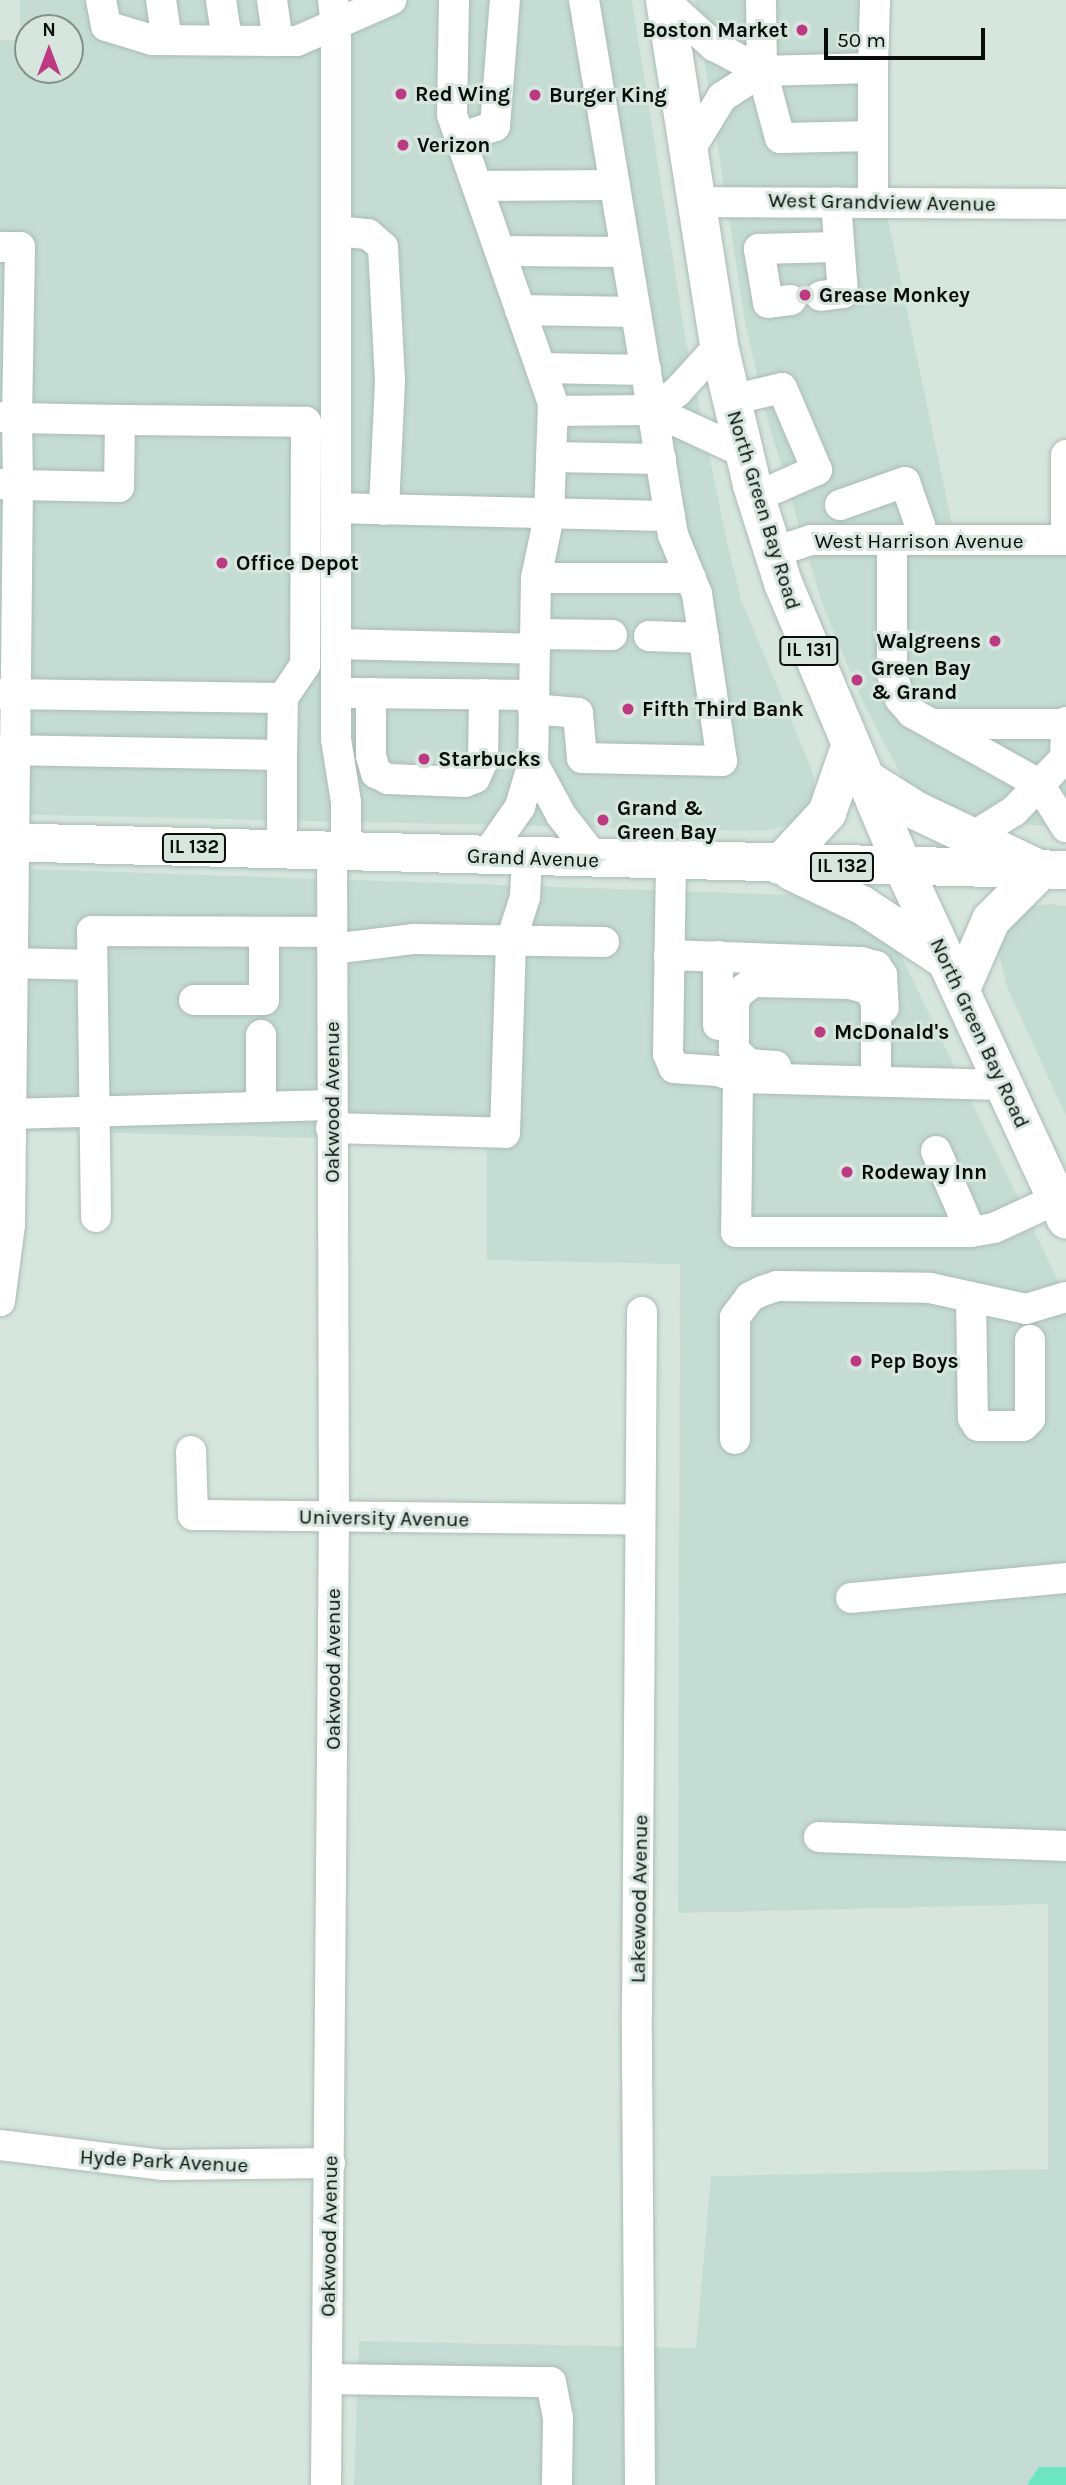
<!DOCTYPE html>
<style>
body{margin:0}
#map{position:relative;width:1066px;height:2485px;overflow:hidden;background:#d6e6df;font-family:Karla,sans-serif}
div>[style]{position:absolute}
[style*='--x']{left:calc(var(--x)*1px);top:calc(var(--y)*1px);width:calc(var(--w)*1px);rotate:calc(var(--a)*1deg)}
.built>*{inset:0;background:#c4dcd3}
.green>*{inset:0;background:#6ce6c1}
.roads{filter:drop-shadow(0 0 2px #abbbb5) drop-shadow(0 0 2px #abbbb5)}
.minor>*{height:30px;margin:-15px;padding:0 15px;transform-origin:15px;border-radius:15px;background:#fff}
.major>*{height:38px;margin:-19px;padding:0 19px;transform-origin:19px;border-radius:19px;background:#fff}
.dots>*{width:19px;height:19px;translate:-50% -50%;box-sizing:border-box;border:4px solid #d6e6df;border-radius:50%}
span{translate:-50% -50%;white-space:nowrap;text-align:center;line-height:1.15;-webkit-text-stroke:6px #d6e6df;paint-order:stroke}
.shield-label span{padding:2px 5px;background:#d6e6df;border:2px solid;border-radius:5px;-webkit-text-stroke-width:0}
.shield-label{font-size:19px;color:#080d0b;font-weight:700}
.poi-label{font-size:21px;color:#080d0b;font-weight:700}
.right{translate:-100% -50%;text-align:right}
.left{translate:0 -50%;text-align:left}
.street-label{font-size:21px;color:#080d0b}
.north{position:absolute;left:14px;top:14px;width:70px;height:70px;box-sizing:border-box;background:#d6e6df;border:2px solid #848f8a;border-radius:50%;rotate:0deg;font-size:19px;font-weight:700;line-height:28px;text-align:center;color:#080d0b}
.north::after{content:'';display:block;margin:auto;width:24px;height:32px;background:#bc3a81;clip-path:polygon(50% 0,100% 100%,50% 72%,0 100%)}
.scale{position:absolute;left:824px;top:28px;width:161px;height:32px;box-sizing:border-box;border:4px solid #080d0b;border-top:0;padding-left:9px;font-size:21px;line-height:24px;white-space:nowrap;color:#080d0b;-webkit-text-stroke:5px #d6e6df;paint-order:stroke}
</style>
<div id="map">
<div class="built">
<div style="clip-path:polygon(evenodd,20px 0,632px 0,686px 342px,727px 542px,741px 599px,813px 773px,816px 804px,794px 824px,764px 831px,0 814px,0 40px,20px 40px,20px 0,28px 28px,70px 28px,70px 70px,28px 70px,28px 28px)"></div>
<div style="clip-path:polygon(695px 0,881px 0,888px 220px,952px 524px,1066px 524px,1066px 827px,977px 821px,925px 803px,902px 777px,863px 702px,823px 606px,766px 414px,745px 322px)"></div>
<div style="clip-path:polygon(0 868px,795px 895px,829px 901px,892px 937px,1066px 1297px,1066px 2485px,354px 2485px,359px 2341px,696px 2348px,711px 2176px,1048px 2169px,1048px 1904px,678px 1913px,680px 1264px,487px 1260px,487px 1142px,24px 1131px)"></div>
<div style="clip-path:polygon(1051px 904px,1066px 906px,1066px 1116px,1007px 987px,996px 942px,1031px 906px)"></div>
</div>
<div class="green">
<div style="clip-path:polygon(1039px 2467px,1066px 2467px,1066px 2485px,1027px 2485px)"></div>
</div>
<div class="roads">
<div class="minor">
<div style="--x:101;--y:0;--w:26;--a:79"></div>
<div style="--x:106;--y:26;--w:48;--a:16.9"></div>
<div style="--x:152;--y:40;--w:126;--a:0.5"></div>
<div style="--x:278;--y:41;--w:19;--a:0"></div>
<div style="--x:297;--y:41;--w:103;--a:-23.6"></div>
<div style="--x:161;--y:0;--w:40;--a:81.5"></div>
<div style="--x:221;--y:0;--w:40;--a:81.5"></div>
<div style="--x:272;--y:0;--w:41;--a:81.7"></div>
<div style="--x:333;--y:0;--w:26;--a:83"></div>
<div style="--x:336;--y:26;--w:713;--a:90"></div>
<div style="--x:336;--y:739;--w:64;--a:81"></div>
<div style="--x:346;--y:802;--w:50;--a:90"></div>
<div style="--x:454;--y:0;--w:115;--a:91"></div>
<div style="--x:452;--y:115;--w:305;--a:70.7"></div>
<div style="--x:553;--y:403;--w:113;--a:92"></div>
<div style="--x:549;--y:516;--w:63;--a:101.8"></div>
<div style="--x:536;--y:578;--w:185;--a:90.9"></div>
<div style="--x:533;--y:763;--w:46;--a:106.5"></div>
<div style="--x:520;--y:807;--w:61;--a:125"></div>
<div style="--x:761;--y:0;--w:71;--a:89.2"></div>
<div style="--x:762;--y:71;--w:69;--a:75"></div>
<div style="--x:780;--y:138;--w:93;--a:-1.2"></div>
<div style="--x:665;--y:1;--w:67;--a:42.6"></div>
<div style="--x:714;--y:46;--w:54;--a:27.5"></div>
<div style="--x:873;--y:68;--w:135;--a:90"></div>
<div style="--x:460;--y:138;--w:37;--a:-19"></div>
<div style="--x:495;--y:126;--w:126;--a:-85.5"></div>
<div style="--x:689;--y:151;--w:63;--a:-58.6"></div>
<div style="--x:722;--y:97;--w:48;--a:-33"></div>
<div style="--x:762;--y:71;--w:111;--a:-1.5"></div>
<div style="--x:873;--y:68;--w:68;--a:-88.3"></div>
<div style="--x:477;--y:186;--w:138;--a:-0.4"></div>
<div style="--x:697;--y:202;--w:369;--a:0.3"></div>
<div style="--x:337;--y:231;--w:31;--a:6"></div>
<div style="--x:368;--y:234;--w:20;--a:41"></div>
<div style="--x:383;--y:247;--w:134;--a:87"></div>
<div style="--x:390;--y:381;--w:129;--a:92.7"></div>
<div style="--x:0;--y:247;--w:20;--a:0"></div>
<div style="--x:20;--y:247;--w:171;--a:91"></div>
<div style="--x:17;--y:418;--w:17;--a:-177"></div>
<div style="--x:500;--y:251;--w:126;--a:0.5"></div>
<div style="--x:821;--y:296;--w:22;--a:-8"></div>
<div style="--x:843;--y:293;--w:91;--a:-94.4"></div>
<div style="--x:791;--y:300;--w:23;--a:173"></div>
<div style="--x:768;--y:303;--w:55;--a:-99.5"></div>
<div style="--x:759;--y:249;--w:77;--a:-1.5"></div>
<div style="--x:520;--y:310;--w:116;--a:1"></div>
<div style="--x:541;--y:368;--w:105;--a:1.1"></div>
<div style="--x:731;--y:400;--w:52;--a:-13.2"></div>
<div style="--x:782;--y:388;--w:89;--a:66.9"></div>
<div style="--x:817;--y:470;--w:67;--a:156.1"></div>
<div style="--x:652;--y:410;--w:31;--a:-36"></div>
<div style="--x:677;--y:392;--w:62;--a:-47.6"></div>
<div style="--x:553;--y:411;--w:99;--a:-0.6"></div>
<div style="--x:652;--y:410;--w:100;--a:24.8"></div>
<div style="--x:120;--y:420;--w:103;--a:-178.9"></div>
<div style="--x:17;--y:418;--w:67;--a:89.1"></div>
<div style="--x:18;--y:485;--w:101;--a:1.1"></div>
<div style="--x:119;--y:487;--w:67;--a:-89.1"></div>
<div style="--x:120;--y:420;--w:186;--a:0.6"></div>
<div style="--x:306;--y:422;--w:243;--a:90.2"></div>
<div style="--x:305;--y:665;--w:40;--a:124"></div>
<div style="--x:551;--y:457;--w:110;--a:1"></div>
<div style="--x:0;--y:484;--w:18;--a:3"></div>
<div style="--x:18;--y:485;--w:740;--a:90.62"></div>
<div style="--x:10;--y:1225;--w:77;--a:97.5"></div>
<div style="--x:840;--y:505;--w:69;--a:-19.5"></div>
<div style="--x:905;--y:482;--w:46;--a:70.8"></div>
<div style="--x:920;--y:525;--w:15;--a:86"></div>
<div style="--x:337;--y:508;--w:333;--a:1.4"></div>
<div style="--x:892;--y:540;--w:134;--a:90"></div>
<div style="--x:892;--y:674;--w:26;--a:72"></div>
<div style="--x:900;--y:699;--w:18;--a:49"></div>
<div style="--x:912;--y:713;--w:145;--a:29.2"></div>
<div style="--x:1039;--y:784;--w:51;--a:57.9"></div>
<div style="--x:1066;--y:540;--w:85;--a:-90"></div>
<div style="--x:774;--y:552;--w:39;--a:-18"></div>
<div style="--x:811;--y:540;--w:255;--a:0"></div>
<div style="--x:536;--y:578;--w:155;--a:0"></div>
<div style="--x:535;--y:634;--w:77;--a:0.7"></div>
<div style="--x:649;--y:636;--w:55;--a:2.1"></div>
<div style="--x:336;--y:644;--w:199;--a:1.4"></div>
<div style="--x:354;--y:693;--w:180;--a:0.6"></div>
<div style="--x:371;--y:693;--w:63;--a:90"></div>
<div style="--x:371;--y:756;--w:18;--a:74"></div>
<div style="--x:376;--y:773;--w:13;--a:27"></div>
<div style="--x:388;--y:779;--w:77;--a:2.2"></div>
<div style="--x:465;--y:782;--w:11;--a:-22"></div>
<div style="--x:475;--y:778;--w:19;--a:-65"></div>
<div style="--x:483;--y:761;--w:67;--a:-89.1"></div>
<div style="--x:0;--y:694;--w:283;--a:0.8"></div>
<div style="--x:283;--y:698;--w:57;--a:91"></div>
<div style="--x:533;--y:709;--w:45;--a:5.1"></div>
<div style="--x:578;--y:713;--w:45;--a:84.9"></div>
<div style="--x:582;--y:758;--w:140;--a:1.2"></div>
<div style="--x:722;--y:761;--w:169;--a:-98.5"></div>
<div style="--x:697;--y:594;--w:64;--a:-112.1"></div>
<div style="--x:673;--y:535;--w:542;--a:-99.44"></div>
<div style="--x:935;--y:724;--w:130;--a:0"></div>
<div style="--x:0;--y:750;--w:282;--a:1"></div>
<div style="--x:282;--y:755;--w:96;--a:90"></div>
<div style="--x:533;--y:763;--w:59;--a:61.7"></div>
<div style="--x:561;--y:815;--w:57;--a:52.1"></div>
<div style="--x:974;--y:836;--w:47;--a:-32"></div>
<div style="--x:1014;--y:811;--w:74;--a:-46.1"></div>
<div style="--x:1065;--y:758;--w:36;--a:-88"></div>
<div style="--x:671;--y:862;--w:192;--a:90.9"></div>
<div style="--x:668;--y:1054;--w:15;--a:67"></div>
<div style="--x:674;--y:1068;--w:44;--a:3.9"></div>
<div style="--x:718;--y:1071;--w:21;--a:19"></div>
<div style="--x:738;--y:1078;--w:267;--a:1.5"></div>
<div style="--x:332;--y:949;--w:83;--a:-7"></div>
<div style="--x:414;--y:939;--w:190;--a:0.9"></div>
<div style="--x:669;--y:955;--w:192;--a:2.1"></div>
<div style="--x:861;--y:962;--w:16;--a:15"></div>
<div style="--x:876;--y:966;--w:11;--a:56"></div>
<div style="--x:882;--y:975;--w:33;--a:87"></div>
<div style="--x:12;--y:963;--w:80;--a:1.4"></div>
<div style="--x:194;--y:1000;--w:70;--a:0"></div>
<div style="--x:264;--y:1000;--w:68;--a:-90"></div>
<div style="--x:718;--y:1025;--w:69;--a:-90"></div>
<div style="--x:776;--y:1066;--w:27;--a:-176"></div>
<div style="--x:749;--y:1064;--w:21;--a:-137"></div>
<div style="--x:734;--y:1050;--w:46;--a:-90"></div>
<div style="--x:734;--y:1004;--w:10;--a:-73"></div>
<div style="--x:737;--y:994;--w:20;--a:-37"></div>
<div style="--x:753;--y:982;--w:97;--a:1.2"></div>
<div style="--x:850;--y:984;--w:20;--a:15"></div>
<div style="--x:869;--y:989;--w:15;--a:62"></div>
<div style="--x:876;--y:1002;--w:65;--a:90"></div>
<div style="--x:738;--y:1078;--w:154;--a:90.7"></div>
<div style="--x:736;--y:1232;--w:235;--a:0"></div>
<div style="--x:971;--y:1232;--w:23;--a:-10"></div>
<div style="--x:994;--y:1228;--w:69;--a:-24.7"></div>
<div style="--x:261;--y:1107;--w:72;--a:-90"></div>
<div style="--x:0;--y:1118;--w:10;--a:-24"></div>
<div style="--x:9;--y:1114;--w:322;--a:-1.6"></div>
<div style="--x:331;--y:1128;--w:174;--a:1.6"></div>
<div style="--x:505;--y:1133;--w:192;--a:-88.2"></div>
<div style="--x:511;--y:941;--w:46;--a:-72.3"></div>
<div style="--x:525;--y:897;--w:39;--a:-87"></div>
<div style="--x:936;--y:1151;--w:88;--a:66.6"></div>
<div style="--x:96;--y:1217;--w:286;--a:-90.8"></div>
<div style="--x:92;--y:931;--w:240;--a:0.2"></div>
<div style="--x:971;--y:1297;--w:121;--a:89.1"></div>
<div style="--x:973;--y:1418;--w:9;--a:58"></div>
<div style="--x:978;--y:1426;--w:45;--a:0"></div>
<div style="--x:1023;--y:1426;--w:10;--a:-45"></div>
<div style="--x:1030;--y:1419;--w:79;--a:-90"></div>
<div style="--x:735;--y:1439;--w:122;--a:-90"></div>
<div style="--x:735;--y:1317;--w:25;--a:-53"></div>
<div style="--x:750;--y:1297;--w:13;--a:-27"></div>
<div style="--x:762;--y:1291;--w:16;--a:-18"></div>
<div style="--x:777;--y:1286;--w:153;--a:0.7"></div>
<div style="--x:930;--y:1288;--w:98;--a:12.3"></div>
<div style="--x:1026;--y:1309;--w:42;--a:-16.7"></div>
<div style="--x:191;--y:1451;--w:64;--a:88.2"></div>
<div style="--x:193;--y:1515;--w:446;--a:0.6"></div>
<div style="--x:851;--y:1598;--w:216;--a:-5.3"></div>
<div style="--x:819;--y:1837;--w:247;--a:2.1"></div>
<div style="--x:0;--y:2145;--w:165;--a:7"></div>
<div style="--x:164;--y:2165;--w:166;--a:-0.7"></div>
<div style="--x:327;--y:2379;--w:224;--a:0.8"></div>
<div style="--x:551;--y:2382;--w:37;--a:79"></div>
<div style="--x:558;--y:2418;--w:67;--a:90.9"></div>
<div style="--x:326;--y:2485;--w:968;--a:-89.53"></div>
<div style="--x:334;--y:1517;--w:665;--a:-90.17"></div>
<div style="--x:640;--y:2485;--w:473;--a:-90.4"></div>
<div style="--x:637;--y:2012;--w:700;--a:-89.59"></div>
</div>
<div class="major">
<div style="--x:665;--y:0;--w:350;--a:81.1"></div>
<div style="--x:719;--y:346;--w:143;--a:76.6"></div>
<div style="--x:752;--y:485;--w:103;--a:72.4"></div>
<div style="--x:783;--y:583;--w:311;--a:67.1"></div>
<div style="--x:904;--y:869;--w:386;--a:65.2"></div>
<div style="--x:863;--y:777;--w:64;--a:32.2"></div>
<div style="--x:917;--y:811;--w:128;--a:25.4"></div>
<div style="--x:0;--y:842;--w:1066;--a:1.5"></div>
<div style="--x:779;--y:865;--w:71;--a:-47.3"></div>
<div style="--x:827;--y:813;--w:70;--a:-70.8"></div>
<div style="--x:791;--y:871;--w:79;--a:25.6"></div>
<div style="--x:862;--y:905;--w:102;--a:33.4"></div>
<div style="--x:961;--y:989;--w:75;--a:-66.5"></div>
<div style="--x:991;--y:920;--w:71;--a:-45"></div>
</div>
</div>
<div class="dots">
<div style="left:802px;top:30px;background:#bc3a81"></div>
<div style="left:401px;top:94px;background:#bc3a81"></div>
<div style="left:535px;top:95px;background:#bc3a81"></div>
<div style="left:403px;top:145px;background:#bc3a81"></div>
<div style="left:805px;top:295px;background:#bc3a81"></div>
<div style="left:222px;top:563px;background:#bc3a81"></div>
<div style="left:995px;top:641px;background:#bc3a81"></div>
<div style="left:857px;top:680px;background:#bc3a81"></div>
<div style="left:628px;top:709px;background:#bc3a81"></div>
<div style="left:424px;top:759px;background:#bc3a81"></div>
<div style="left:603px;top:820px;background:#bc3a81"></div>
<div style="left:820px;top:1032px;background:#bc3a81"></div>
<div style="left:847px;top:1172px;background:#bc3a81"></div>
<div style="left:856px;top:1361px;background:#bc3a81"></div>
</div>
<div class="shield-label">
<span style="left:809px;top:651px">IL 131</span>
<span style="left:194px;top:848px">IL 132</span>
<span style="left:842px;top:867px">IL 132</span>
</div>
<div class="poi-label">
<span class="right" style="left:788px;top:30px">Boston Market</span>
<span class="left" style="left:415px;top:94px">Red Wing</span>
<span class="left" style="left:549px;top:95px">Burger King</span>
<span class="left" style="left:417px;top:145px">Verizon</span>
<span class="left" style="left:819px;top:295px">Grease Monkey</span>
<span class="left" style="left:236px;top:563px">Office Depot</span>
<span class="right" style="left:981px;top:641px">Walgreens</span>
<span class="left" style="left:871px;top:680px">Green Bay<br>&amp; Grand</span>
<span class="left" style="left:642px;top:709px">Fifth Third Bank</span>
<span class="left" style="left:438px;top:759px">Starbucks</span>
<span class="left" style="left:617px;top:820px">Grand &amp;<br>Green Bay</span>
<span class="left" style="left:834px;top:1032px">McDonald's</span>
<span class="left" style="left:861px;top:1172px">Rodeway Inn</span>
<span class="left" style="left:870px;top:1361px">Pep Boys</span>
</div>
<div class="street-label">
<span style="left:882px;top:202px;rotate:1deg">West Grandview Avenue</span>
<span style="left:764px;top:510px;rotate:73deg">North Green Bay Road</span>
<span style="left:919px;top:541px">West Harrison Avenue</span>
<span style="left:533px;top:858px;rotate:2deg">Grand Avenue</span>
<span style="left:980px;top:1033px;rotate:65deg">North Green Bay Road</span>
<span style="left:332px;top:1102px;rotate:-90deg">Oakwood Avenue</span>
<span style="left:384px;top:1518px;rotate:1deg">University Avenue</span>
<span style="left:333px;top:1669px;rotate:-90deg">Oakwood Avenue</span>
<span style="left:639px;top:1899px;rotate:-89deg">Lakewood Avenue</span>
<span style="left:164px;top:2161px;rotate:3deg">Hyde Park Avenue</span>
<span style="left:329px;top:2236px;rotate:-89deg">Oakwood Avenue</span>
</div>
<div class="north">N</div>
<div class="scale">50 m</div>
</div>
